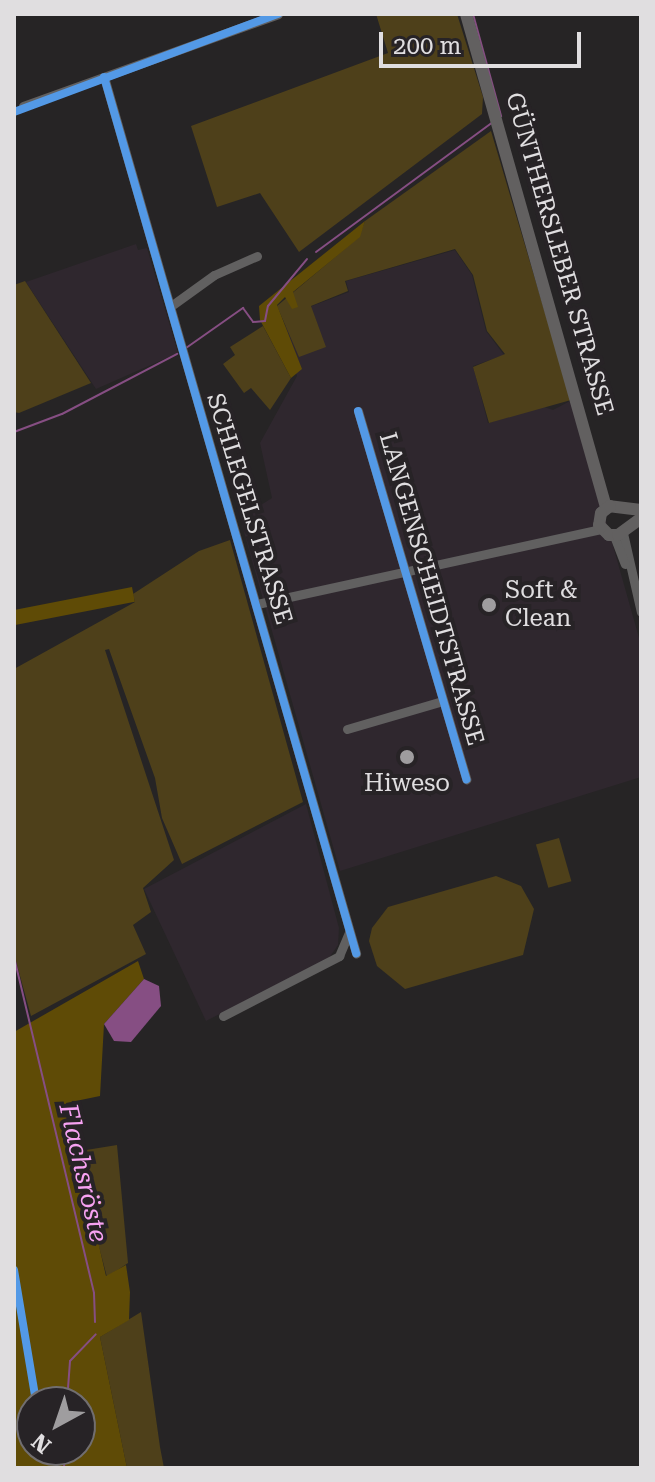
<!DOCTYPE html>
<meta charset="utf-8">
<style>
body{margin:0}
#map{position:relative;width:655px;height:1482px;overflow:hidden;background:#262425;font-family:"Roboto Serif",serif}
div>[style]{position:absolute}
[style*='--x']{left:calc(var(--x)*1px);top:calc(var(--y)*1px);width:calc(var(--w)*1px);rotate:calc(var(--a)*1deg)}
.built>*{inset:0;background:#2f272e}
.green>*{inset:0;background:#4e401a;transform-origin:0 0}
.forest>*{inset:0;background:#5f4b06;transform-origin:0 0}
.water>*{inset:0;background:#864e83}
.stream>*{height:2px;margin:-1px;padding:0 1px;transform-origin:1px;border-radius:1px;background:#864e83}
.minor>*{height:9px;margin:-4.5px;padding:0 4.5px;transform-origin:4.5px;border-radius:4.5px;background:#616060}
.major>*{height:12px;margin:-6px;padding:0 6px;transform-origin:6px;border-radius:6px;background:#626060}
.cycleway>*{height:8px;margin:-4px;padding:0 4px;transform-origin:4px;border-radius:4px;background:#5399e6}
.dots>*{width:22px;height:22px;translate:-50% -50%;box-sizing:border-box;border:4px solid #272326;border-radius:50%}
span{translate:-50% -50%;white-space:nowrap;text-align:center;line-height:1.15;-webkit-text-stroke:8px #272326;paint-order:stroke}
.street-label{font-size:24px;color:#e0dee0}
.poi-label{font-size:24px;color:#e0dee0}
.left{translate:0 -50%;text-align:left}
.water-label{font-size:26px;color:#f7a2f2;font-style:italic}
.frame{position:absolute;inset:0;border:16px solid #e0dee0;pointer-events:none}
.north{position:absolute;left:16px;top:1386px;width:80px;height:80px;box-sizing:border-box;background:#272326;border:2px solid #716e70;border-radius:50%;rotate:220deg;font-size:22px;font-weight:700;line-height:32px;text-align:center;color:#e0dee0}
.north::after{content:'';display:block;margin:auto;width:28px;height:36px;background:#9f9d9f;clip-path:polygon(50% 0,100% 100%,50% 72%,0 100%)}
.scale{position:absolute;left:379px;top:32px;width:202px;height:36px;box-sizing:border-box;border:4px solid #e0dee0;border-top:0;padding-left:10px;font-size:24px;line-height:28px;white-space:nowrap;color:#e0dee0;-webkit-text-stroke:6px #272326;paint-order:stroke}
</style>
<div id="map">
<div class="built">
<div style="clip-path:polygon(136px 244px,138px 250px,147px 248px,178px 353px,96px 389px,26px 282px)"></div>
<div style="clip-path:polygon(455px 250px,472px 275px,486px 331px,504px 355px,473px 366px,488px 423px,541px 406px,553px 410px,572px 400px,641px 645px,641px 777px,340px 871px,240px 518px,272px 498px,260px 443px,297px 376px,281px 329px,312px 306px,349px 292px,346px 281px)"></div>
<div style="clip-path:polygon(306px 804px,339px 928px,338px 945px,329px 958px,206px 1021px,144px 889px)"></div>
</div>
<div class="green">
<div style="clip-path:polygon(376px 14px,457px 14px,483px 97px,482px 114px,299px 252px,260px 193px,217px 207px,191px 126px,388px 53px)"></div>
<div style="clip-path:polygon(491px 131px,571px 400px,489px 423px,473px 367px,505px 354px,487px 331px,473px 275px,455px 249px,345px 281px,348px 291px,311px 306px,326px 347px,299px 357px,277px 306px,359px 237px,365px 221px)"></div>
<div style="clip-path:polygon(25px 281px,91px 383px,19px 413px,14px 412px,14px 285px)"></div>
<div style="clip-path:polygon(263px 326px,291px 378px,270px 410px,251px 388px,244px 393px,223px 364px,235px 355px,230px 347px)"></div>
<div style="clip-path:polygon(230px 540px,303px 802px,182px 864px,162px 818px,155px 778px,109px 649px,105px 650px,174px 860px,143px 888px,151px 912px,133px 925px,146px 954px,31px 1016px,14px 954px,14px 669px,135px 602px,133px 594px,199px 551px)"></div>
<div style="left:559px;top:838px;width:45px;height:24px;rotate:74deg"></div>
<div style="clip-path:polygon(496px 876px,521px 886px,534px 909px,523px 955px,405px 989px,377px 966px,369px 941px,372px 928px,388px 907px)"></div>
<div style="clip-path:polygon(117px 1145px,128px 1263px,107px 1277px,74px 1152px)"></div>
<div style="clip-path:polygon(141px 1312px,160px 1447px,164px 1468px,127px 1468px,100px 1337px)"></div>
</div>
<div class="forest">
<div style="clip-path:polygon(365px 221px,360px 237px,293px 292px,298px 307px,292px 309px,285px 297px,277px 305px,302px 369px,291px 378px,260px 320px,259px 306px)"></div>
<div style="left:132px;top:587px;width:15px;height:135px;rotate:79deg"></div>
<div style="clip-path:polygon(evenodd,138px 961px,144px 979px,104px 1024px,100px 1096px,66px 1103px,106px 1276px,126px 1265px,130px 1292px,129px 1320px,100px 1337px,127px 1468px,14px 1468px,14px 1032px,138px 961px,32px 1402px,80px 1402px,80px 1450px,32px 1450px,32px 1402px)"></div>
</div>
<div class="water">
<div style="clip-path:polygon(144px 979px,159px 986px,161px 1006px,131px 1042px,114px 1041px,104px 1024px)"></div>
</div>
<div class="stream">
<div style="--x:473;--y:14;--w:106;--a:74.6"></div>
<div style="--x:316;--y:252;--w:220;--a:-36.3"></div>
<div style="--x:186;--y:348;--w:70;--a:-35.1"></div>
<div style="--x:243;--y:308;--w:17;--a:54"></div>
<div style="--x:253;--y:322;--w:12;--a:-5"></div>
<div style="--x:265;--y:321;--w:15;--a:-79"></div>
<div style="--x:268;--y:306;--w:61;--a:-50.3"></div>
<div style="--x:14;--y:432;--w:51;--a:-20.6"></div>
<div style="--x:62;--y:414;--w:130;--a:-27.6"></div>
<div style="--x:14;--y:957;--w:345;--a:76.6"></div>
<div style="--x:94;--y:1293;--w:29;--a:88"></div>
<div style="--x:67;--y:1402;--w:41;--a:-85.8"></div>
<div style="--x:70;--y:1361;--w:37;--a:-46"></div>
<div style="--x:64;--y:1468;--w:18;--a:-87"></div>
</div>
<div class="minor">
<div style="--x:104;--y:77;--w:912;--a:73.95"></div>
<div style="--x:23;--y:106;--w:271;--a:-19.8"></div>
<div style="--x:171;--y:306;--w:53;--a:-35.8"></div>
<div style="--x:214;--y:275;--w:47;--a:-23.8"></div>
<div style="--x:358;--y:411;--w:384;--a:73.6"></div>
<div style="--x:623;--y:533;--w:81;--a:77.2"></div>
<div style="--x:614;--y:536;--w:30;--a:69"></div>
<div style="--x:257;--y:604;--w:352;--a:-12.3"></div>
<div style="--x:347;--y:729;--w:100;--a:-16.3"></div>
<div style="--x:223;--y:1016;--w:131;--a:-27.3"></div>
<div style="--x:339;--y:956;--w:26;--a:-67"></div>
</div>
<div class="major">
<div style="--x:466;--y:14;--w:512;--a:74.15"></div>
<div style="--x:641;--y:510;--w:31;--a:-173"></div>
<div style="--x:610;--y:506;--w:11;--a:142"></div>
<div style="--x:601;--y:513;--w:12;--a:99"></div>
<div style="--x:599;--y:525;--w:14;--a:45"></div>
<div style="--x:609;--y:535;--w:9;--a:0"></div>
<div style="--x:618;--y:535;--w:29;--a:-36"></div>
</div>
<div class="cycleway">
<div style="--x:104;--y:77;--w:912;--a:73.95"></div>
<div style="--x:14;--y:112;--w:282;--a:-20.4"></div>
<div style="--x:358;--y:411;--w:384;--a:73.6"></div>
<div style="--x:14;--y:1270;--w:134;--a:80.5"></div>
</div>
<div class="dots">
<div style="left:489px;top:605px;background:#9f9d9f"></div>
<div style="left:407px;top:757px;background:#9f9d9f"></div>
</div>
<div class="street-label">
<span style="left:559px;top:254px;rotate:74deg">GÜNTHERSLEBER STRASSE</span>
<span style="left:249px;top:509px;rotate:73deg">SCHLEGELSTRASSE</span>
<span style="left:431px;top:589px;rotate:74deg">LANGENSCHEIDTSTRASSE</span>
</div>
<div class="poi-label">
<span class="left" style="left:505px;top:605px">Soft &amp;<br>Clean</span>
<span style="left:407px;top:784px">Hiweso</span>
</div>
<div class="water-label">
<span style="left:83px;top:1173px;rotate:77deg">Flachsröste</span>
</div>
<div class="frame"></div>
<div class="north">N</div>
<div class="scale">200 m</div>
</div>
